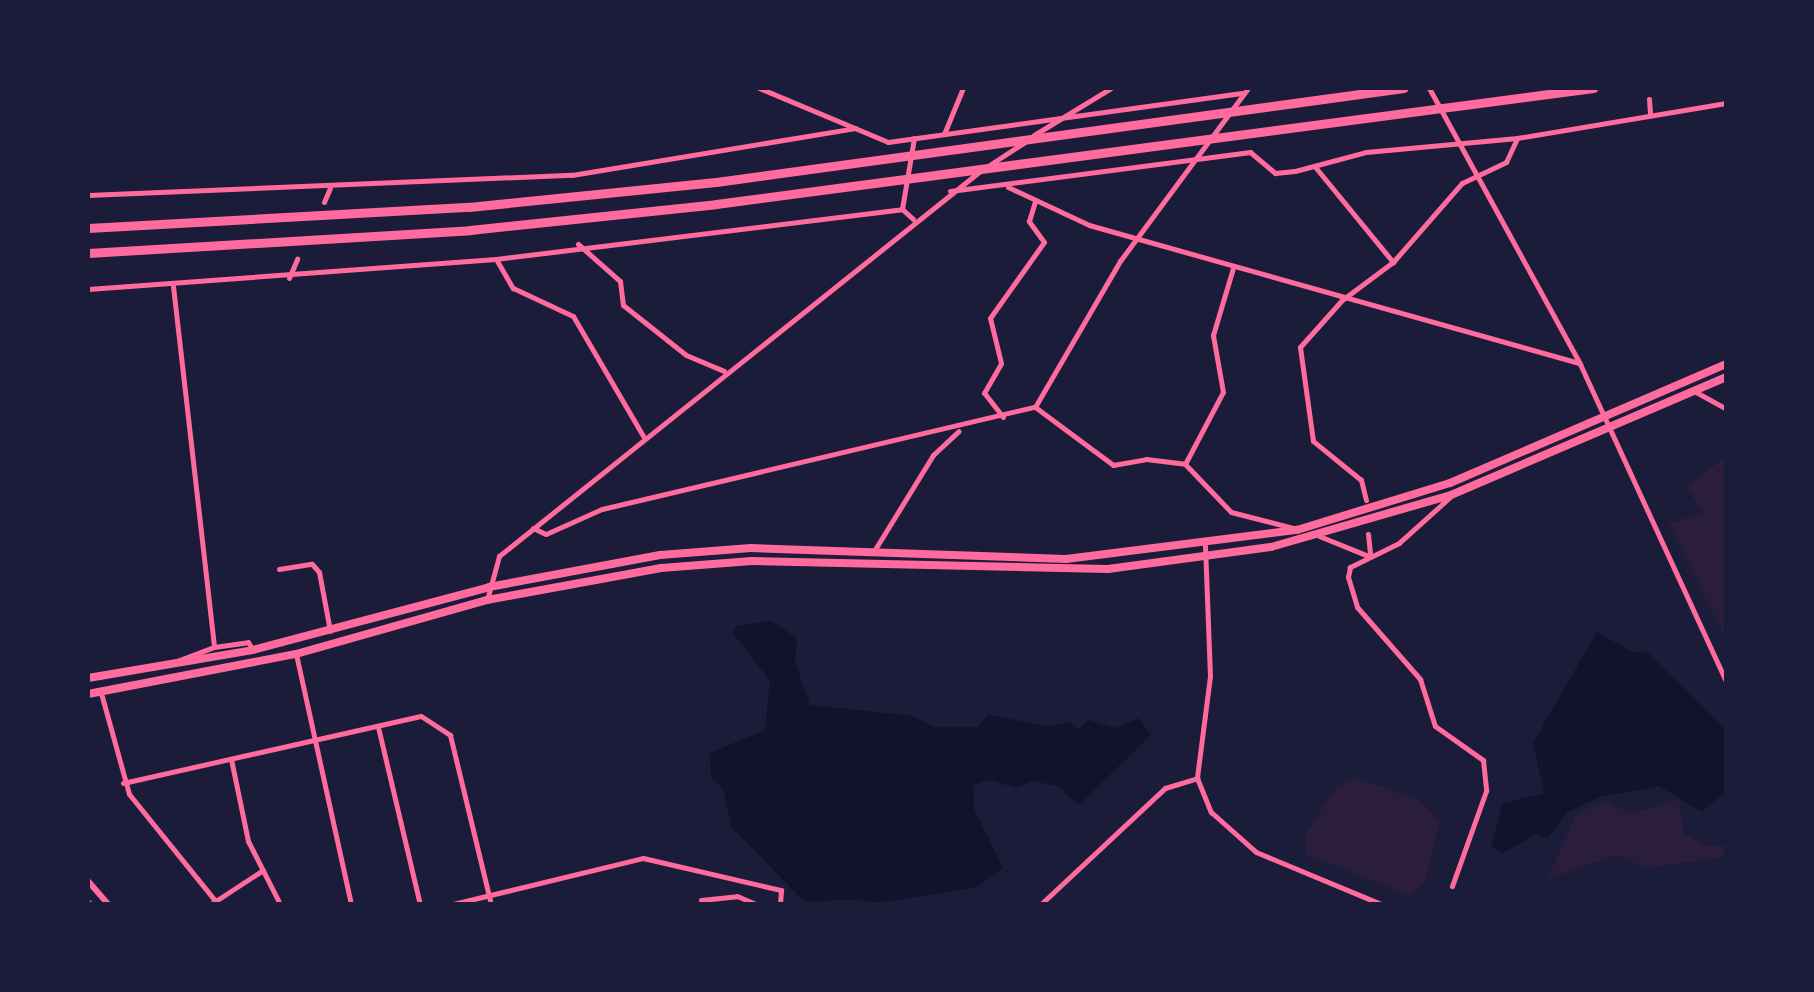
<!DOCTYPE html>
<style>
body{margin:0}
#map{position:relative;width:1814px;height:992px;overflow:hidden;background:#1b1b3a;font-family:"PT Sans Narrow",sans-serif}
div>[style]{position:absolute}
[style*='--x']{left:calc(var(--x)*1px);top:calc(var(--y)*1px);width:calc(var(--w)*1px);rotate:calc(var(--a)*1deg)}
.green>*{inset:0;background:#2a1e3b}
.water>*{inset:0;background:#12122b}
.minor>*{height:5px;margin:-2.5px;padding:0 2.5px;transform-origin:2.5px;border-radius:2.5px;background:#ff6b9d}
.tertiary>*{height:5px;margin:-2.5px;padding:0 2.5px;transform-origin:2.5px;border-radius:2.5px;background:#ff6b9d}
.secondary>*{height:6px;margin:-3px;padding:0 3px;transform-origin:3px;border-radius:3px;background:#ff6b9d}
.primary>*{height:8px;margin:-4px;padding:0 4px;transform-origin:4px;border-radius:4px;background:#ff6b9d}
.motorway>*{height:9px;margin:-4.5px;padding:0 4.5px;transform-origin:4.5px;border-radius:4.5px;background:#ff6b9d}
span{translate:-50% -50%;white-space:nowrap;text-align:center;line-height:1.15;-webkit-text-stroke:9px #1b1b3a;paint-order:stroke}
.frame{position:absolute;inset:0;border:90px solid #1b1b3a;pointer-events:none}
</style>
<div id="map">
<div class="green">
<div style="clip-path:polygon(1726px 456px,1726px 640px,1669px 524px,1702px 512px,1687px 487px)"></div>
<div style="clip-path:polygon(1358px 778px,1421px 801px,1440px 821px,1426px 880px,1410px 896px,1306px 854px,1305px 835px,1337px 786px)"></div>
<div style="clip-path:polygon(1679px 799px,1684px 833px,1704px 845px,1726px 846px,1726px 857px,1646px 868px,1617px 855px,1547px 879px,1578px 812px,1607px 802px,1631px 814px)"></div>
</div>
<div class="water">
<div style="clip-path:polygon(771px 621px,797px 638px,795px 663px,810px 705px,913px 716px,933px 727px,978px 727px,988px 715px,1048px 726px,1070px 722px,1078px 730px,1089px 720px,1115px 728px,1139px 718px,1151px 735px,1079px 805px,1058px 786px,1033px 781px,1017px 788px,989px 780px,974px 785px,974px 809px,1003px 868px,977px 887px,871px 904px,861px 899px,805px 902px,732px 828px,723px 789px,711px 778px,710px 753px,765px 730px,770px 681px,733px 633px,737px 626px)"></div>
<div style="clip-path:polygon(1597px 632px,1633px 652px,1648px 653px,1726px 730px,1726px 791px,1702px 812px,1659px 786px,1600px 797px,1568px 812px,1547px 838px,1536px 834px,1503px 853px,1491px 847px,1502px 804px,1544px 793px,1533px 743px)"></div>
</div>
<div class="minor">
<div style="--x:759;--y:88;--w:140;--a:22.7"></div>
<div style="--x:888;--y:142;--w:357;--a:-7.9"></div>
<div style="--x:1649;--y:99;--w:16;--a:86"></div>
<div style="--x:944;--y:134;--w:50;--a:-67.6"></div>
<div style="--x:1316;--y:168;--w:122;--a:50.7"></div>
<div style="--x:1008;--y:187;--w:89;--a:25.1"></div>
<div style="--x:1089;--y:225;--w:509;--a:15.73"></div>
<div style="--x:950;--y:191;--w:303;--a:-7.4"></div>
<div style="--x:1250;--y:152;--w:33;--a:40"></div>
<div style="--x:1275;--y:173;--w:20;--a:-6"></div>
<div style="--x:1295;--y:171;--w:73;--a:-15"></div>
<div style="--x:1366;--y:152;--w:152;--a:-5.3"></div>
<div style="--x:1517;--y:138;--w:212;--a:-9.5"></div>
<div style="--x:88;--y:195;--w:484;--a:-2.4"></div>
<div style="--x:572;--y:175;--w:287;--a:-9.4"></div>
<div style="--x:324;--y:202;--w:15;--a:-67"></div>
<div style="--x:902;--y:209;--w:72;--a:-80.4"></div>
<div style="--x:578;--y:244;--w:56;--a:41.4"></div>
<div style="--x:620;--y:281;--w:24;--a:83"></div>
<div style="--x:623;--y:305;--w:80;--a:38.4"></div>
<div style="--x:686;--y:355;--w:41;--a:22.8"></div>
<div style="--x:496;--y:259;--w:34;--a:60"></div>
<div style="--x:513;--y:288;--w:66;--a:25"></div>
<div style="--x:573;--y:316;--w:139;--a:59.7"></div>
<div style="--x:289;--y:278;--w:21;--a:-67"></div>
<div style="--x:173;--y:286;--w:363;--a:83.5"></div>
<div style="--x:88;--y:289;--w:409;--a:-4.2"></div>
<div style="--x:496;--y:259;--w:409;--a:-7"></div>
<div style="--x:902;--y:209;--w:15;--a:42"></div>
<div style="--x:1694;--y:391;--w:37;--a:29"></div>
<div style="--x:1035;--y:407;--w:97;--a:36.6"></div>
<div style="--x:1113;--y:465;--w:34;--a:-10"></div>
<div style="--x:1146;--y:459;--w:39;--a:7"></div>
<div style="--x:1185;--y:464;--w:66;--a:46.2"></div>
<div style="--x:1231;--y:512;--w:65;--a:14.3"></div>
<div style="--x:1003;--y:417;--w:31;--a:-128"></div>
<div style="--x:984;--y:393;--w:34;--a:-60"></div>
<div style="--x:1001;--y:363;--w:46;--a:-103.7"></div>
<div style="--x:990;--y:318;--w:93;--a:-54.6"></div>
<div style="--x:1044;--y:242;--w:26;--a:-126"></div>
<div style="--x:1029;--y:221;--w:21;--a:-73"></div>
<div style="--x:1185;--y:464;--w:81;--a:-62.2"></div>
<div style="--x:1223;--y:392;--w:58;--a:-100"></div>
<div style="--x:1213;--y:335;--w:70;--a:-73.4"></div>
<div style="--x:1450;--y:497;--w:69;--a:138"></div>
<div style="--x:1399;--y:543;--w:55;--a:153.9"></div>
<div style="--x:1350;--y:567;--w:10;--a:101"></div>
<div style="--x:1348;--y:577;--w:31;--a:73"></div>
<div style="--x:1357;--y:607;--w:96;--a:48.8"></div>
<div style="--x:1420;--y:679;--w:49;--a:72.3"></div>
<div style="--x:1435;--y:726;--w:59;--a:35.3"></div>
<div style="--x:1483;--y:760;--w:31;--a:84"></div>
<div style="--x:1486;--y:791;--w:101;--a:109.7"></div>
<div style="--x:1366;--y:500;--w:21;--a:-104"></div>
<div style="--x:1361;--y:480;--w:62;--a:-140.9"></div>
<div style="--x:1313;--y:441;--w:95;--a:-97.9"></div>
<div style="--x:1300;--y:347;--w:63;--a:-48.2"></div>
<div style="--x:1342;--y:300;--w:64;--a:-36.7"></div>
<div style="--x:1393;--y:262;--w:105;--a:-48.9"></div>
<div style="--x:1462;--y:183;--w:49;--a:-25.5"></div>
<div style="--x:1506;--y:162;--w:26;--a:-65"></div>
<div style="--x:533;--y:528;--w:14;--a:25"></div>
<div style="--x:546;--y:534;--w:61;--a:-24.1"></div>
<div style="--x:602;--y:509;--w:445;--a:-13.3"></div>
<div style="--x:1035;--y:407;--w:169;--a:-59.8"></div>
<div style="--x:1120;--y:261;--w:215;--a:-53.5"></div>
<div style="--x:1368;--y:534;--w:19;--a:84"></div>
<div style="--x:1319;--y:536;--w:51;--a:22"></div>
<div style="--x:874;--y:551;--w:113;--a:-58.4"></div>
<div style="--x:933;--y:455;--w:35;--a:-43"></div>
<div style="--x:279;--y:569;--w:33;--a:-9"></div>
<div style="--x:312;--y:564;--w:11;--a:49"></div>
<div style="--x:319;--y:572;--w:60;--a:79.4"></div>
<div style="--x:296;--y:654;--w:256;--a:77.6"></div>
<div style="--x:174;--y:662;--w:43;--a:-20.6"></div>
<div style="--x:214;--y:647;--w:34;--a:-8"></div>
<div style="--x:248;--y:642;--w:9;--a:58"></div>
<div style="--x:101;--y:693;--w:105;--a:74.5"></div>
<div style="--x:129;--y:794;--w:139;--a:51.1"></div>
<div style="--x:378;--y:727;--w:182;--a:76.7"></div>
<div style="--x:231;--y:759;--w:84;--a:78.3"></div>
<div style="--x:248;--y:841;--w:71;--a:63.1"></div>
<div style="--x:123;--y:783;--w:305;--a:-12.7"></div>
<div style="--x:421;--y:716;--w:35;--a:33"></div>
<div style="--x:450;--y:735;--w:174;--a:76.4"></div>
<div style="--x:701;--y:900;--w:36;--a:-6"></div>
<div style="--x:737;--y:896;--w:21;--a:23"></div>
<div style="--x:211;--y:904;--w:62;--a:-33.2"></div>
<div style="--x:453;--y:904;--w:195;--a:-13.6"></div>
<div style="--x:643;--y:858;--w:142;--a:13.1"></div>
<div style="--x:781;--y:890;--w:14;--a:94"></div>
<div style="--x:658;--y:904;--w:43;--a:0"></div>
</div>
<div class="tertiary">
<div style="--x:1429;--y:88;--w:315;--a:61.3"></div>
<div style="--x:1580;--y:364;--w:349;--a:65.3"></div>
<div style="--x:1034;--y:135;--w:90;--a:-31.4"></div>
<div style="--x:988;--y:166;--w:44;--a:-33"></div>
<div style="--x:1205;--y:546;--w:130;--a:87.8"></div>
<div style="--x:1210;--y:676;--w:103;--a:97.3"></div>
<div style="--x:1197;--y:778;--w:37;--a:68"></div>
<div style="--x:1211;--y:812;--w:60;--a:41.6"></div>
<div style="--x:1256;--y:852;--w:135;--a:22.6"></div>
<div style="--x:487;--y:600;--w:46;--a:-74.7"></div>
<div style="--x:499;--y:556;--w:615;--a:-38.66"></div>
<div style="--x:1041;--y:904;--w:170;--a:-43.1"></div>
<div style="--x:1165;--y:788;--w:34;--a:-17"></div>
</div>
<div class="secondary">
<div style="--x:88;--y:881;--w:30;--a:49"></div>
<div style="--x:88;--y:902;--w:3;--a:45"></div>
</div>
<div class="primary">
<div style="--x:88;--y:678;--w:167;--a:-9.6"></div>
<div style="--x:253;--y:650;--w:244;--a:-14.9"></div>
<div style="--x:489;--y:587;--w:174;--a:-10.6"></div>
<div style="--x:660;--y:555;--w:91;--a:-4.4"></div>
<div style="--x:751;--y:548;--w:315;--a:2"></div>
<div style="--x:1066;--y:559;--w:233;--a:-7.2"></div>
<div style="--x:1297;--y:530;--w:160;--a:-17.1"></div>
<div style="--x:1450;--y:483;--w:301;--a:-23.3"></div>
<div style="--x:88;--y:694;--w:212;--a:-10.9"></div>
<div style="--x:296;--y:654;--w:198;--a:-15.8"></div>
<div style="--x:487;--y:600;--w:177;--a:-10.4"></div>
<div style="--x:661;--y:568;--w:91;--a:-4.4"></div>
<div style="--x:752;--y:561;--w:356;--a:1.3"></div>
<div style="--x:1108;--y:569;--w:164;--a:-7.7"></div>
<div style="--x:1271;--y:547;--w:187;--a:-16.1"></div>
<div style="--x:1451;--y:495;--w:299;--a:-23.2"></div>
</div>
<div class="motorway">
<div style="--x:88;--y:228;--w:382;--a:-3.2"></div>
<div style="--x:469;--y:207;--w:248;--a:-5.8"></div>
<div style="--x:716;--y:182;--w:694;--a:-7.78"></div>
<div style="--x:88;--y:253;--w:383;--a:-3.4"></div>
<div style="--x:470;--y:230;--w:247;--a:-6"></div>
<div style="--x:716;--y:204;--w:885;--a:-7.53"></div>
</div>
<div class="frame"></div>
</div>
